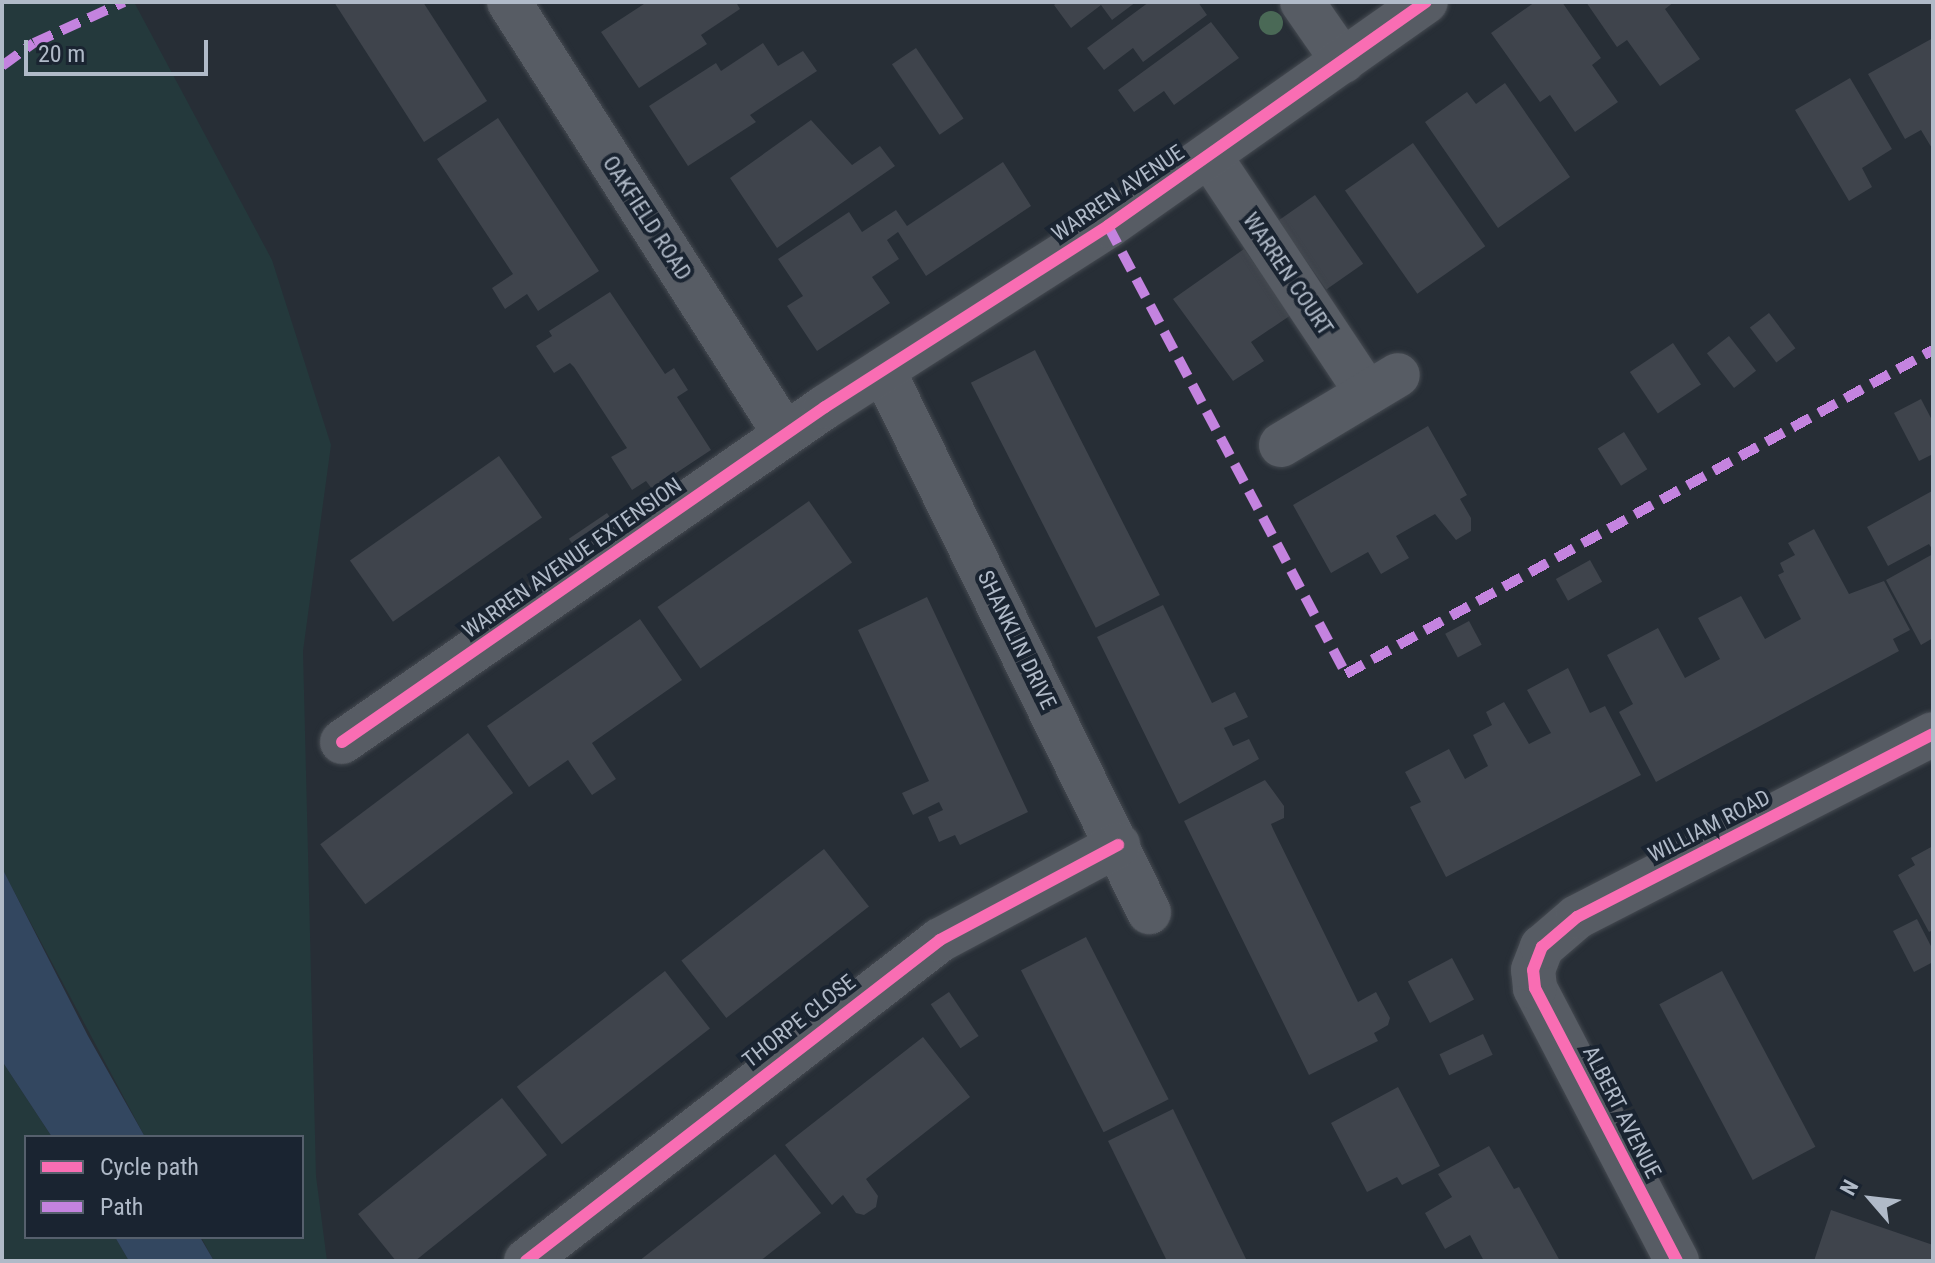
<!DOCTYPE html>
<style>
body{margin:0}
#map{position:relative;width:1935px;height:1263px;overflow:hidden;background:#272e36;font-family:"Roboto Condensed",sans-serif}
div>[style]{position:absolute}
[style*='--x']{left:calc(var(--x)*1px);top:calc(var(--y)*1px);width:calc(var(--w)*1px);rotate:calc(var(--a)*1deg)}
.green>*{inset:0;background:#24393c}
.water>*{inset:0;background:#334760}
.building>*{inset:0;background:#3f444c;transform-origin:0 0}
.roads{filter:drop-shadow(0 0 2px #454a51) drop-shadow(0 0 2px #454a51)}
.minor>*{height:44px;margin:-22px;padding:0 22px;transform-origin:22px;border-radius:22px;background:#575c64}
.quiet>*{height:10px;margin-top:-5px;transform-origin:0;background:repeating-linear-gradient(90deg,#c483df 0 20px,transparent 0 30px)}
.cycleway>*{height:12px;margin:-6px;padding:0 6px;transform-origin:6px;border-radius:6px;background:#f96db3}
.trees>*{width:24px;height:24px;margin:-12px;border-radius:50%;background:#4a6956}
span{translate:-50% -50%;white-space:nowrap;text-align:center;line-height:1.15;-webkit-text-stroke:8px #1a2431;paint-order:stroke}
.street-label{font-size:22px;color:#b0bac8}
.frame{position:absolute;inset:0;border:4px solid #b0bac8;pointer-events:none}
.legend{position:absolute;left:24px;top:1135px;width:280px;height:104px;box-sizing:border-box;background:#1a2431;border:2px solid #56606d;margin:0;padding:10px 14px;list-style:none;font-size:24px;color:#b0bac8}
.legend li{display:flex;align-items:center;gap:16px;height:40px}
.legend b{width:40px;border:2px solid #56606d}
.north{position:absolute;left:1831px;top:1159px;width:80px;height:80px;-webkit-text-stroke:6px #1a2431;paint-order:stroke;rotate:298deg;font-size:22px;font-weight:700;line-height:32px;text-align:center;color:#b0bac8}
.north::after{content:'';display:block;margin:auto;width:28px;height:36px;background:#b0bac8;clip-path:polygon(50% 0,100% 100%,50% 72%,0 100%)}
.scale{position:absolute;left:24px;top:40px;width:184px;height:36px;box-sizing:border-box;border:4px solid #b0bac8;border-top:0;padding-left:10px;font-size:24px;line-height:28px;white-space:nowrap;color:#b0bac8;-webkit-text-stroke:6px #1a2431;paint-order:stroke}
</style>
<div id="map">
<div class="green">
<div style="clip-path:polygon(2px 2px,134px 2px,272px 260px,331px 445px,303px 651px,316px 1176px,327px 1261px,214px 1261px,201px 1237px,302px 1237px,302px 1137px,145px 1137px,2px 869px)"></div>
<div style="clip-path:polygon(2px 1061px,52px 1137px,26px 1137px,26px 1237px,115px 1237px,129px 1261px,2px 1261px)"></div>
</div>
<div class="water">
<div style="clip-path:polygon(2px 868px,88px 1036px,145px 1137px,52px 1137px,2px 1061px)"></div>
<div style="clip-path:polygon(115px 1237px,200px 1237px,214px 1261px,129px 1261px)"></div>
</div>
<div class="building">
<div style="clip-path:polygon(334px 2px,423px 2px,487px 101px,424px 142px)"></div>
<div style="clip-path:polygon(647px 2px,736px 2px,740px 9px,701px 35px,707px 44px,639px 88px,601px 32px)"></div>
<div style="clip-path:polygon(1058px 2px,1136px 2px,1112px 20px,1101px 5px,1071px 28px,1054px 5px)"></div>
<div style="clip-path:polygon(1149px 2px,1198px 2px,1207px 15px,1143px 62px,1133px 48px,1104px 70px,1087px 48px)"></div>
<div style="clip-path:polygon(1535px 2px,1562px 2px,1601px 58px,1592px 65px,1618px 102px,1575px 132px,1550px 95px,1540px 102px,1491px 33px)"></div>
<div style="clip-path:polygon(1586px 2px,1674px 2px,1665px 9px,1700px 59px,1660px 86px,1627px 40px,1617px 47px)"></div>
<div style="clip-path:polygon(1211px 22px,1239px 58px,1174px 105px,1164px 91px,1134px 112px,1118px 90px)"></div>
<div style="clip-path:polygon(1933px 38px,1933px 150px,1921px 130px,1905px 139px,1868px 74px)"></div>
<div style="clip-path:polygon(763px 43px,778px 66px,803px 51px,817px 71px,750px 115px,756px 122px,688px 166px,649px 106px,716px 63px,721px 71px)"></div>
<div style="left:916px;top:48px;width:85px;height:29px;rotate:56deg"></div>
<div style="clip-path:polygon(1850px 78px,1892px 149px,1862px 168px,1872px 187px,1849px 201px,1795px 110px)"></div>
<div style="clip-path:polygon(1505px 83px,1570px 177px,1498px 228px,1425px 122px,1467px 92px,1476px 104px)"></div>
<div style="clip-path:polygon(498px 118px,599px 271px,538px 311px,527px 294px,505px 309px,492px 288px,513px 274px,437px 159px)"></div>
<div style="clip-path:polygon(811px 120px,852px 165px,880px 146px,895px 166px,777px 248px,730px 178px)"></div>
<div style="left:1413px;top:143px;width:126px;height:83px;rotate:55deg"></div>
<div style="clip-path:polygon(1003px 162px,1031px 206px,926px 276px,898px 232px,887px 240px,899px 259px,872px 277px,890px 303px,817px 351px,787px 306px,803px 296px,778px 259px,849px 212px,862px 232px,896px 210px,907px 226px)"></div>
<div style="left:1315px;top:195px;width:84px;height:45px;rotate:55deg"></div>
<div style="clip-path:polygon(1244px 249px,1291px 315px,1251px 342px,1264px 361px,1233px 381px,1173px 299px)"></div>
<div style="clip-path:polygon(610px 292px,665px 374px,674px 368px,688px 390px,677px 397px,711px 450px,652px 489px,646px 481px,632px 490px,611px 457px,627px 448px,574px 367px,570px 363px,554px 373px,536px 346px,552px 336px,549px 331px)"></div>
<div style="left:1769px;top:313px;width:44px;height:24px;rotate:53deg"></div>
<div style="left:1729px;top:336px;width:44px;height:28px;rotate:52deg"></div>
<div style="left:1673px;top:343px;width:50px;height:52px;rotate:56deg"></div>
<div style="left:1035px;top:350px;width:275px;height:72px;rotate:63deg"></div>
<div style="clip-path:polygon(1921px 399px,1933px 422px,1933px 454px,1919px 461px,1894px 413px)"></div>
<div style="clip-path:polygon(1428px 426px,1467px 495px,1460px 499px,1471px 518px,1471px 531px,1456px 540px,1435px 514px,1396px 536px,1409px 558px,1381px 574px,1368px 552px,1331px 573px,1293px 505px)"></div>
<div style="left:1624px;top:432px;width:44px;height:31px;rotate:58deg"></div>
<div style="left:499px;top:456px;width:75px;height:182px;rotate:55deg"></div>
<div style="clip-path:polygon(1932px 491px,1933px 551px,1929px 544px,1888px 566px,1867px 527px)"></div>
<div style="left:809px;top:501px;width:75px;height:185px;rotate:55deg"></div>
<div style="left:607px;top:513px;width:23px;height:46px;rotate:56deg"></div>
<div style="clip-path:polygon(1814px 529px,1849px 594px,1884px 581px,1910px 630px,1893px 639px,1899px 651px,1656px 782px,1619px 712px,1633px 704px,1607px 655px,1658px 628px,1685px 678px,1720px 659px,1698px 618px,1741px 596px,1765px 639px,1801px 619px,1778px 575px,1784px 572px,1780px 563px,1795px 555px,1788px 543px)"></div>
<div style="clip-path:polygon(1933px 554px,1933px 638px,1921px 645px,1886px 580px)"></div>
<div style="left:1590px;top:560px;width:25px;height:39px;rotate:61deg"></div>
<div style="clip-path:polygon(927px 597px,1028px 812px,960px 845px,955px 835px,939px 842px,928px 817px,943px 810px,939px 802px,913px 815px,902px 793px,929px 781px,858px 630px)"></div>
<div style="clip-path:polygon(1163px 605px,1212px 703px,1235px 692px,1248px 717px,1224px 728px,1233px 746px,1249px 739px,1259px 759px,1179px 804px,1097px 637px)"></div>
<div style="clip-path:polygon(640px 619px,682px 680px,592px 743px,616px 779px,592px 795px,568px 760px,529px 787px,487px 726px)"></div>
<div style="left:1469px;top:621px;width:27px;height:27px;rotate:62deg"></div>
<div style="clip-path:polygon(1568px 668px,1590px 713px,1605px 706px,1641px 775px,1446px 877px,1410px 807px,1421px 802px,1405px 772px,1449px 749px,1465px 779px,1488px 766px,1473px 735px,1492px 725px,1486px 712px,1504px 702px,1529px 744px,1551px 733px,1527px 690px)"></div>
<div style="left:468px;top:733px;width:75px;height:185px;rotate:53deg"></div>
<div style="clip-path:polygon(1265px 780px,1284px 806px,1284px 818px,1271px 824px,1273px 829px,1358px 1002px,1376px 992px,1390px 1018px,1388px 1025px,1374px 1033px,1378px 1041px,1309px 1075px,1184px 821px)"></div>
<div style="clip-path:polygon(1933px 846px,1933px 930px,1929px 932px,1898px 875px,1915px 865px,1911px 858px)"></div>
<div style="left:824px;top:849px;width:73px;height:181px;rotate:52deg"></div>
<div style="clip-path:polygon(1917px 919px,1933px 950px,1933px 962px,1914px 972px,1893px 931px)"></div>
<div style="left:1086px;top:937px;width:182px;height:73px;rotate:63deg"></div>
<div style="left:1452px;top:958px;width:47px;height:50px;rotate:62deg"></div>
<div style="left:665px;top:971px;width:73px;height:188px;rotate:52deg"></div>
<div style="left:1722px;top:971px;width:199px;height:71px;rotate:62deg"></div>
<div style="left:949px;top:992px;width:53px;height:22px;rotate:56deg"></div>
<div style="left:1483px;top:1034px;width:23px;height:48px;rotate:65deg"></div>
<div style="clip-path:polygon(923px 1037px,970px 1097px,866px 1179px,878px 1196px,876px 1207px,864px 1215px,856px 1213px,843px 1195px,832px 1205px,785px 1145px)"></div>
<div style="clip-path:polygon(1398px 1087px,1440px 1166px,1402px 1185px,1397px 1177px,1367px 1192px,1331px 1123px)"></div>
<div style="clip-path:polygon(502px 1098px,547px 1155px,415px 1261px,396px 1261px,358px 1214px)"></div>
<div style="clip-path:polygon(1173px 1109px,1214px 1193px,1247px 1261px,1167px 1261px,1108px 1141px)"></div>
<div style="clip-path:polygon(1489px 1146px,1514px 1189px,1519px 1187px,1560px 1261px,1484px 1261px,1470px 1235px,1445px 1249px,1425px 1213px,1452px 1197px,1438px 1174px)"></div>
<div style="clip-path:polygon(775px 1154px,821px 1213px,783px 1243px,760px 1261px,639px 1261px)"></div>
<div style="clip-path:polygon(1831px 1210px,1933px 1245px,1933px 1261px,1814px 1261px)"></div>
</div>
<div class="roads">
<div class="minor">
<div style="--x:509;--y:2;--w:513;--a:57.43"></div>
<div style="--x:1302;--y:2;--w:72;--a:55.2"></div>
<div style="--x:1209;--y:155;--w:286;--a:56.4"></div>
<div style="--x:883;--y:370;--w:604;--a:63.86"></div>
<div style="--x:1281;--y:445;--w:136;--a:-30.9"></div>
<div style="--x:342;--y:742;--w:588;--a:-34.74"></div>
<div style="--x:825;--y:407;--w:336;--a:-32.6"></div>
<div style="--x:1108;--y:226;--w:389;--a:-35.2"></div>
<div style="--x:526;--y:1261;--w:524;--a:-37.79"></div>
<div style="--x:940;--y:940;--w:202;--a:-28.1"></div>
<div style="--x:1677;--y:1261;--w:308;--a:-117.5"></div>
<div style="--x:1535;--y:988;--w:18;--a:-96"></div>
<div style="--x:1533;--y:970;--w:25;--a:-69"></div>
<div style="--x:1542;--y:947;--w:46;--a:-40.6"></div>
<div style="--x:1577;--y:917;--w:400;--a:-27.2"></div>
</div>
</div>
<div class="quiet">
<div style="--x:2;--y:66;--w:39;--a:-36"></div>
<div style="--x:34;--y:43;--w:99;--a:-24.5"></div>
<div style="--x:1108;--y:226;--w:507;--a:62.02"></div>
<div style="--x:1346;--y:674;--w:670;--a:-28.9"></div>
</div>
<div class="cycleway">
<div style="--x:342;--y:742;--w:588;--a:-34.74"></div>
<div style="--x:825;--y:407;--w:336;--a:-32.6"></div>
<div style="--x:1108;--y:226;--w:389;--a:-35.2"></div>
<div style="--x:526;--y:1261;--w:524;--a:-37.79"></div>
<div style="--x:940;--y:940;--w:202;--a:-28.1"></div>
<div style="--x:1677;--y:1261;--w:308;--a:-117.5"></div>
<div style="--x:1535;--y:988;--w:18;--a:-96"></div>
<div style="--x:1533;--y:970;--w:25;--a:-69"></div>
<div style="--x:1542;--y:947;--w:46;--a:-40.6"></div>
<div style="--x:1577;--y:917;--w:400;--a:-27.2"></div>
</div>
<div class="trees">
<div style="left:1271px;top:23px"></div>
</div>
<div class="street-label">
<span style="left:1118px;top:193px;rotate:-34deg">WARREN AVENUE</span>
<span style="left:647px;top:218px;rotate:57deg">OAKFIELD ROAD</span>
<span style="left:1288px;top:274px;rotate:56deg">WARREN COURT</span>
<span style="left:572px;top:558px;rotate:-35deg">WARREN AVENUE EXTENSION</span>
<span style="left:1017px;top:640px;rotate:64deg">SHANKLIN DRIVE</span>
<span style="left:1709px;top:826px;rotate:-27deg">WILLIAM ROAD</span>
<span style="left:799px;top:1021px;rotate:-38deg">THORPE CLOSE</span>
<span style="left:1622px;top:1112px;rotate:63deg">ALBERT AVENUE</span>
</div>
<div class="frame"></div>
<ul class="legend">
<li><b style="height:10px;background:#f96db3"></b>Cycle path</li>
<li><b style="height:10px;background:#c483df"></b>Path</li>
</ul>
<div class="north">N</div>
<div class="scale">20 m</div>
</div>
